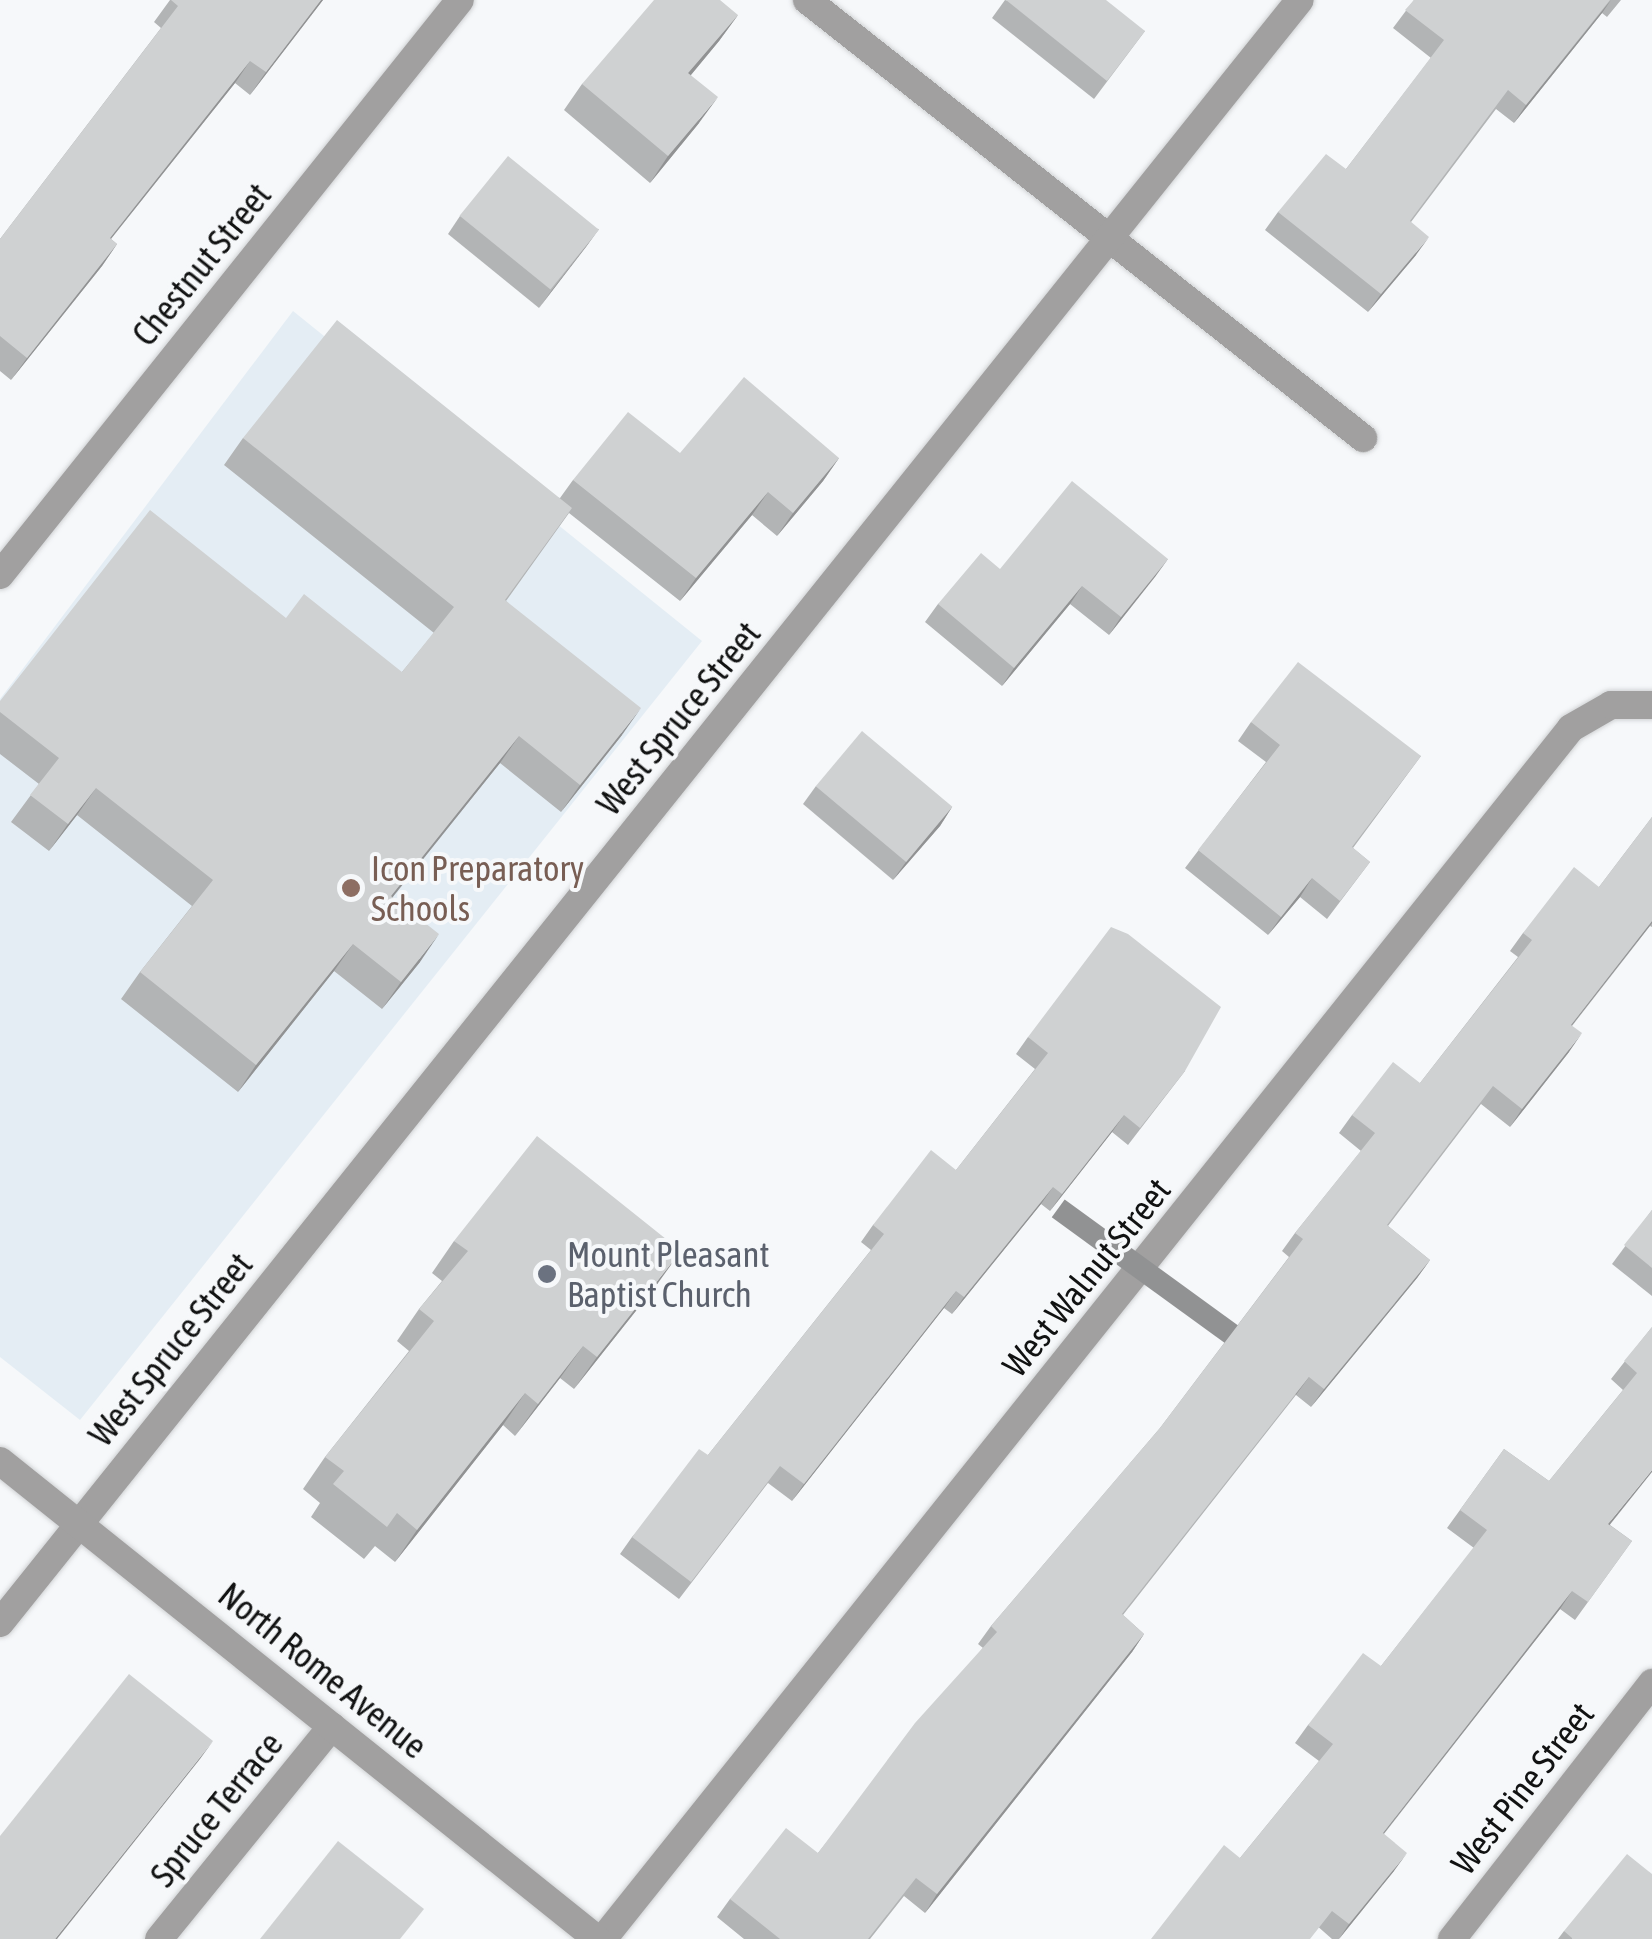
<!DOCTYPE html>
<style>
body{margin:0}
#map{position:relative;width:1652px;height:1939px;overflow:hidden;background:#f6f8fa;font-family:"Asap Condensed",sans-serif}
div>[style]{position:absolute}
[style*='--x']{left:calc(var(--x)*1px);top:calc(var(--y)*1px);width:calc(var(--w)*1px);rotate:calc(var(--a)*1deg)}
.built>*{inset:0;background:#e4edf4}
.roads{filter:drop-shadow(0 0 2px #d1d3d5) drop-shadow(0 0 2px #d1d3d5)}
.minor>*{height:28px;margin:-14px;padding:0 14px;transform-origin:14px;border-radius:14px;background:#a1a0a0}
.tertiary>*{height:28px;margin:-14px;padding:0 14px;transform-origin:14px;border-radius:14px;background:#a1a0a0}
.wall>*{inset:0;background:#b2b4b5}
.shaded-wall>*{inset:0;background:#919293;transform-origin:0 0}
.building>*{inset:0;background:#cfd1d2;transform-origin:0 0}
.dots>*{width:28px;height:28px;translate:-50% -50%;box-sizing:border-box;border:5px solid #f6f8fa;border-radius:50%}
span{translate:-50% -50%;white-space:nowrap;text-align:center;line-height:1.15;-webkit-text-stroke:8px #f6f8fa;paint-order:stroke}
.street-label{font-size:35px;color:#111212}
.education-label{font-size:35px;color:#785e54}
.left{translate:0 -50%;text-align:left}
.worship-label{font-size:35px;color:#5b616d}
</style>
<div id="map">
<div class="built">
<div style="clip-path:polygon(293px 311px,702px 641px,80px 1420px,0 1357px,0 699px)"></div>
</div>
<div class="roads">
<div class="minor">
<div style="--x:807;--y:0;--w:708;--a:38.23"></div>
<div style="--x:0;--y:575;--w:736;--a:-51.34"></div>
<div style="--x:0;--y:1623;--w:2079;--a:-51.31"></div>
<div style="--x:159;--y:1939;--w:274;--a:-50.9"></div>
<div style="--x:603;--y:1939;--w:1550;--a:-51.36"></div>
<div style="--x:1571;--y:728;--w:46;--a:-29.9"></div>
<div style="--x:1611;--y:705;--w:41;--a:0"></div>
<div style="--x:1452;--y:1939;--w:325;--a:-52"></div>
</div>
<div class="tertiary">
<div style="--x:0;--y:1461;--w:765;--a:38.68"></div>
</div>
</div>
<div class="wall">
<div style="clip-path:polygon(170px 0,323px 0,250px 95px,235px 83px,111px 239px,117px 244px,102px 266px,11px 380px,0 371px,0 239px,161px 28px,154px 22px)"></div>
<div style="clip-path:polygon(1005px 0,1145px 31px,1094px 99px,992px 18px)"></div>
<div style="clip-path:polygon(1414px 0,1621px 0,1607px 17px,1602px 13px,1514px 123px,1496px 109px,1411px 222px,1416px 255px,1368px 312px,1265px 230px,1278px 212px,1346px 169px,1431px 58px,1393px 28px)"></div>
<div style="clip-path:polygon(738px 15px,719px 41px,691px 75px,699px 123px,650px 183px,564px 110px,582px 84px)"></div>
<div style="clip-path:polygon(460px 216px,599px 229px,539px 308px,448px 234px)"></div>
<div style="clip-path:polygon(243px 438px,560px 498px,573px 480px,680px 453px,839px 458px,823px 481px,777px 536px,752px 515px,680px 601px,569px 513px,506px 601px,622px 735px,561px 812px,500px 763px,392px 897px,420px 962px,382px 1009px,334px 971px,238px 1092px,121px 999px,140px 972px,192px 906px,77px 815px,49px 851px,11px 822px,39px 784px,0 754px,0 701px,402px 672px,434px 633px,224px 465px)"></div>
<div style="clip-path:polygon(1168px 559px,1109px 635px,1070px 604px,1002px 686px,925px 622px,938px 604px,1000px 569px)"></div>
<div style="clip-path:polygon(1251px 722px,1421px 756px,1353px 848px,1370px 862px,1327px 919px,1300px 897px,1268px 935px,1185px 868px,1266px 762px,1238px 741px)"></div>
<div style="clip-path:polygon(816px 786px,952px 807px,940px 826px,893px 880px,803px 804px)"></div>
<div style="clip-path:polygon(1652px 817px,1652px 927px,1650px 926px,1572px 1026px,1569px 1052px,1510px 1127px,1481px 1104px,1388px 1226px,1430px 1260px,1417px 1278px,1311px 1407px,1296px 1395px,1123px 1615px,1144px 1634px,1132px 1652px,925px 1913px,904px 1896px,870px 1939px,744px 1939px,717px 1917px,730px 1899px,818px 1853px,983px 1648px,978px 1644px,991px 1626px,1160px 1428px,1289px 1257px,1282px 1251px,1295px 1233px,1361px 1151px,1339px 1133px,1352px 1115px,1420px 1083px,1518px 957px,1510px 951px,1523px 933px,1599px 887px)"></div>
<div style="clip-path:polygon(1028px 1037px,1185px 1071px,1128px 1145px,1112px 1132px,1050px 1211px,1041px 1204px,952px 1314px,944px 1308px,792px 1501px,768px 1483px,679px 1599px,620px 1554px,632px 1537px,708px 1455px,871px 1250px,861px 1242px,873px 1225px,956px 1170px,1035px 1069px,1016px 1054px)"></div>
<div style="clip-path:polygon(1652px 1210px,1652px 1296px,1612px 1264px)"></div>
<div style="clip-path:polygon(454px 1241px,658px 1283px,574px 1389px,560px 1378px,515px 1436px,503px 1425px,395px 1562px,375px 1546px,364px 1559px,311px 1517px,320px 1503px,303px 1489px,325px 1457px,409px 1351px,397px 1341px,419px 1309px,442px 1281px,432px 1273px)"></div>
<div style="clip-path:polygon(1652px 1327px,1610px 1525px,1632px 1541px,1575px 1620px,1560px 1609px,1384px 1834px,1394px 1871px,1339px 1939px,1332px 1939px,1240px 1858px,1319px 1761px,1295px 1743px,1308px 1725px,1381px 1666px,1474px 1548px,1447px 1528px,1504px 1449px,1549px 1481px,1623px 1390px,1611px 1379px)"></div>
<div style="clip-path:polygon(1564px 1931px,1652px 1939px,1558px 1939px)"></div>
</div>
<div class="shaded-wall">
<div style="clip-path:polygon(321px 0,323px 0,250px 95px,266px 72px)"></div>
<div style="clip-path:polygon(1611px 0,1602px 13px,1514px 123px,1526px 105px)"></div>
<div style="clip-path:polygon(738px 15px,719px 41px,670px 100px,688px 73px)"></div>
<div style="clip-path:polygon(250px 61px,235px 83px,94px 260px,110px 238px)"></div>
<div style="clip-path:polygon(718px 97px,699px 123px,650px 183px,668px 156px)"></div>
<div style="clip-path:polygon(599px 229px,586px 247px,539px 308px,552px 290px)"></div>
<div style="clip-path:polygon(1429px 237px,1416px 255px,1368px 312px,1381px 294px)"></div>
<div style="clip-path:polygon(117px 244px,102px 266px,11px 380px,27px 358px)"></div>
<div style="clip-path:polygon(839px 458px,823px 481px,777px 536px,793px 513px)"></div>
<div style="clip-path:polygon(768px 492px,752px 515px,680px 601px,696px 578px)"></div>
<div style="clip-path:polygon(1168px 559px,1155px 577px,1109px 635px,1121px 617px)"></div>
<div style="clip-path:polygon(1082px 586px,1070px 604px,1002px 686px,1014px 668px)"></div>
<div style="clip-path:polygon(641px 708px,622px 735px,561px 812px,580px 785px)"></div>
<div style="clip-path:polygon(519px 736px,500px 763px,372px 923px,391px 896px)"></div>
<div style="clip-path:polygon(96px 788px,77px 815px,49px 851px,68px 824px)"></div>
<div style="clip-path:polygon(952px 807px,940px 826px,893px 880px,906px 862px)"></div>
<div style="clip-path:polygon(1312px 878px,1300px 897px,1268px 935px,1281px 917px)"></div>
<div style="clip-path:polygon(1652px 921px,1652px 923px,1558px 1043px,1571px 1025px)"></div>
<div style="clip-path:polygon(439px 934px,420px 962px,382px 1009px,401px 982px)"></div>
<div style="clip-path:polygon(353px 944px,334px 971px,238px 1092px,256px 1065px)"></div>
<div style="clip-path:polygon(1582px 1033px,1569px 1052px,1510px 1127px,1522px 1109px)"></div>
<div style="clip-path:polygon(1124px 1115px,1112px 1132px,1050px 1211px,1062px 1194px)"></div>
<div style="clip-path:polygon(1053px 1187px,1041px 1204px,952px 1314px,964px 1297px)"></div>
<div style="clip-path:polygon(681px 1251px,658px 1283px,574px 1389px,597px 1357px)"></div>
<div style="clip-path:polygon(1430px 1260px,1417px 1278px,1311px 1407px,1324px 1389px)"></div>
<div style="clip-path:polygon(956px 1291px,944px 1308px,792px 1501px,804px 1484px)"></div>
<div style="clip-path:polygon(583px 1346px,560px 1378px,515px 1436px,538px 1404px)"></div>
<div style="left:1309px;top:1377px;width:22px;height:302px;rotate:126deg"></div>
<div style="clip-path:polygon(525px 1393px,503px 1425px,395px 1562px,417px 1530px)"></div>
<div style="clip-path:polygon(1652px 1470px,1652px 1472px,1596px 1542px,1608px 1524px)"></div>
<div style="clip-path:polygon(1572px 1591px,1560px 1609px,1370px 1851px,1383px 1833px)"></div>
<div style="clip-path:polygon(1144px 1634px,1132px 1652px,925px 1913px,937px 1894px)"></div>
<div style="clip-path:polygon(213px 1741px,200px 1759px,57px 1939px,55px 1939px)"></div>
<div style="clip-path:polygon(1407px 1853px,1394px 1871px,1339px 1939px,1349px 1924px)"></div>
</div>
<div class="building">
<div style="clip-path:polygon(171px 0,321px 0,266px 72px,250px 61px,110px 238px,117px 244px,27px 358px,0 336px,0 239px,178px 6px)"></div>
<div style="clip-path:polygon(654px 0,720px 0,738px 15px,688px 73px,718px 97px,668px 156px,582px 84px)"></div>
<div style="clip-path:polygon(1006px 0,1106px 0,1145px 31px,1107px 81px)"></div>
<div style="clip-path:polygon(1414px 0,1610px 0,1526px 105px,1508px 90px,1410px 221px,1429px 237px,1381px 294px,1278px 212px,1326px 154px,1346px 169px,1444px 40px,1405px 10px)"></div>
<div style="left:508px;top:156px;width:117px;height:77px;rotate:39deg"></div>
<div style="clip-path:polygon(337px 320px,572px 508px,505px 600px,641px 708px,580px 785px,519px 736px,391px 896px,439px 934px,401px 982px,353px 944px,256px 1065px,140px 972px,213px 880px,96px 788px,68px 824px,30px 795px,59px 758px,0 712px,0 701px,150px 510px,286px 618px,304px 594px,402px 672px,454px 607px,243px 438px)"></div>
<div style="clip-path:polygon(744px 377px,839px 458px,793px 513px,768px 492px,696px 578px,573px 480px,628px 412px,680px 453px)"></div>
<div style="clip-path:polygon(1072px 481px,1168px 559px,1121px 617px,1082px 586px,1014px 668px,938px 604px,981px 553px,1000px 569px)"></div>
<div style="clip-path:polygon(1298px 662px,1421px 756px,1352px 847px,1370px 862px,1340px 901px,1312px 878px,1281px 917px,1198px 850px,1280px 745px,1251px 722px)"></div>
<div style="left:862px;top:731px;width:118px;height:72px;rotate:40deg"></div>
<div style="clip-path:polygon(1652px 817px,1652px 921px,1571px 1025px,1582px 1033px,1522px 1109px,1493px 1086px,1387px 1225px,1430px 1260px,1324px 1389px,1309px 1377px,1122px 1614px,1144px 1634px,937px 1894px,916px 1878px,868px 1939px,780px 1939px,730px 1899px,786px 1828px,818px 1853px,915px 1723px,997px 1632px,991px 1626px,1160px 1428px,1303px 1239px,1295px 1233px,1375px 1133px,1352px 1115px,1393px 1062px,1420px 1083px,1532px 940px,1523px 933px,1574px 867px,1599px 887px)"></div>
<div style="clip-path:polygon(1111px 927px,1128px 934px,1221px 1007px,1185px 1071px,1140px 1128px,1124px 1115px,1062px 1194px,1053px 1187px,964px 1297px,956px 1291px,804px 1484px,780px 1466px,691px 1582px,632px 1537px,699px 1449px,708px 1455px,884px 1234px,873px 1225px,931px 1150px,956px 1170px,1048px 1053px,1028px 1037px)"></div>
<div style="clip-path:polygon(537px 1136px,681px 1251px,597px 1357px,583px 1346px,538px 1404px,525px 1393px,417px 1530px,397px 1513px,387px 1527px,333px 1484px,344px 1471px,325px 1457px,434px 1321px,419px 1309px,468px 1251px,454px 1241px)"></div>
<div style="clip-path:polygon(1652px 1210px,1652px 1268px,1624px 1245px)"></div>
<div style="clip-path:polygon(1652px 1327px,1652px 1470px,1608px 1524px,1632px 1541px,1588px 1602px,1572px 1591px,1383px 1833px,1407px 1853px,1349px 1924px,1332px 1911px,1310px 1939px,1151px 1939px,1224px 1845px,1240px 1858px,1333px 1744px,1308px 1725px,1363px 1653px,1381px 1666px,1487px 1530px,1460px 1510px,1504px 1449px,1549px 1481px,1637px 1373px,1624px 1361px)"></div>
<div style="clip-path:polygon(129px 1674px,213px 1741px,55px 1939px,0 1939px,0 1836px)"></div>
<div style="clip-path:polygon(338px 1841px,424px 1909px,400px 1939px,260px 1939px)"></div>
<div style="clip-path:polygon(1627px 1854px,1652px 1874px,1652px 1939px,1572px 1939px,1572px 1938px,1564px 1931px)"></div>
</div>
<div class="dots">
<div style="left:351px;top:888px;background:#8d6e63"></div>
<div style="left:547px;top:1274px;background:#6b7280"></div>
</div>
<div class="street-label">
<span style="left:201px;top:264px;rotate:-51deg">Chestnut Street</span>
<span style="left:678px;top:718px;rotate:-51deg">West Spruce Street</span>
<span style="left:1086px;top:1277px;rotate:-51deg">West Walnut Street</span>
<span style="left:170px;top:1349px;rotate:-51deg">West Spruce Street</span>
<span style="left:323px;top:1670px;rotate:39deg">North Rome Avenue</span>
<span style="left:1522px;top:1788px;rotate:-52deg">West Pine Street</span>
<span style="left:216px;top:1809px;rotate:-51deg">Spruce Terrace</span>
</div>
<div class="education-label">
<span class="left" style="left:371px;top:888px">Icon Preparatory<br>Schools</span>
</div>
<div class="worship-label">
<span class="left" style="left:567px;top:1274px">Mount Pleasant<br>Baptist Church</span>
</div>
</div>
